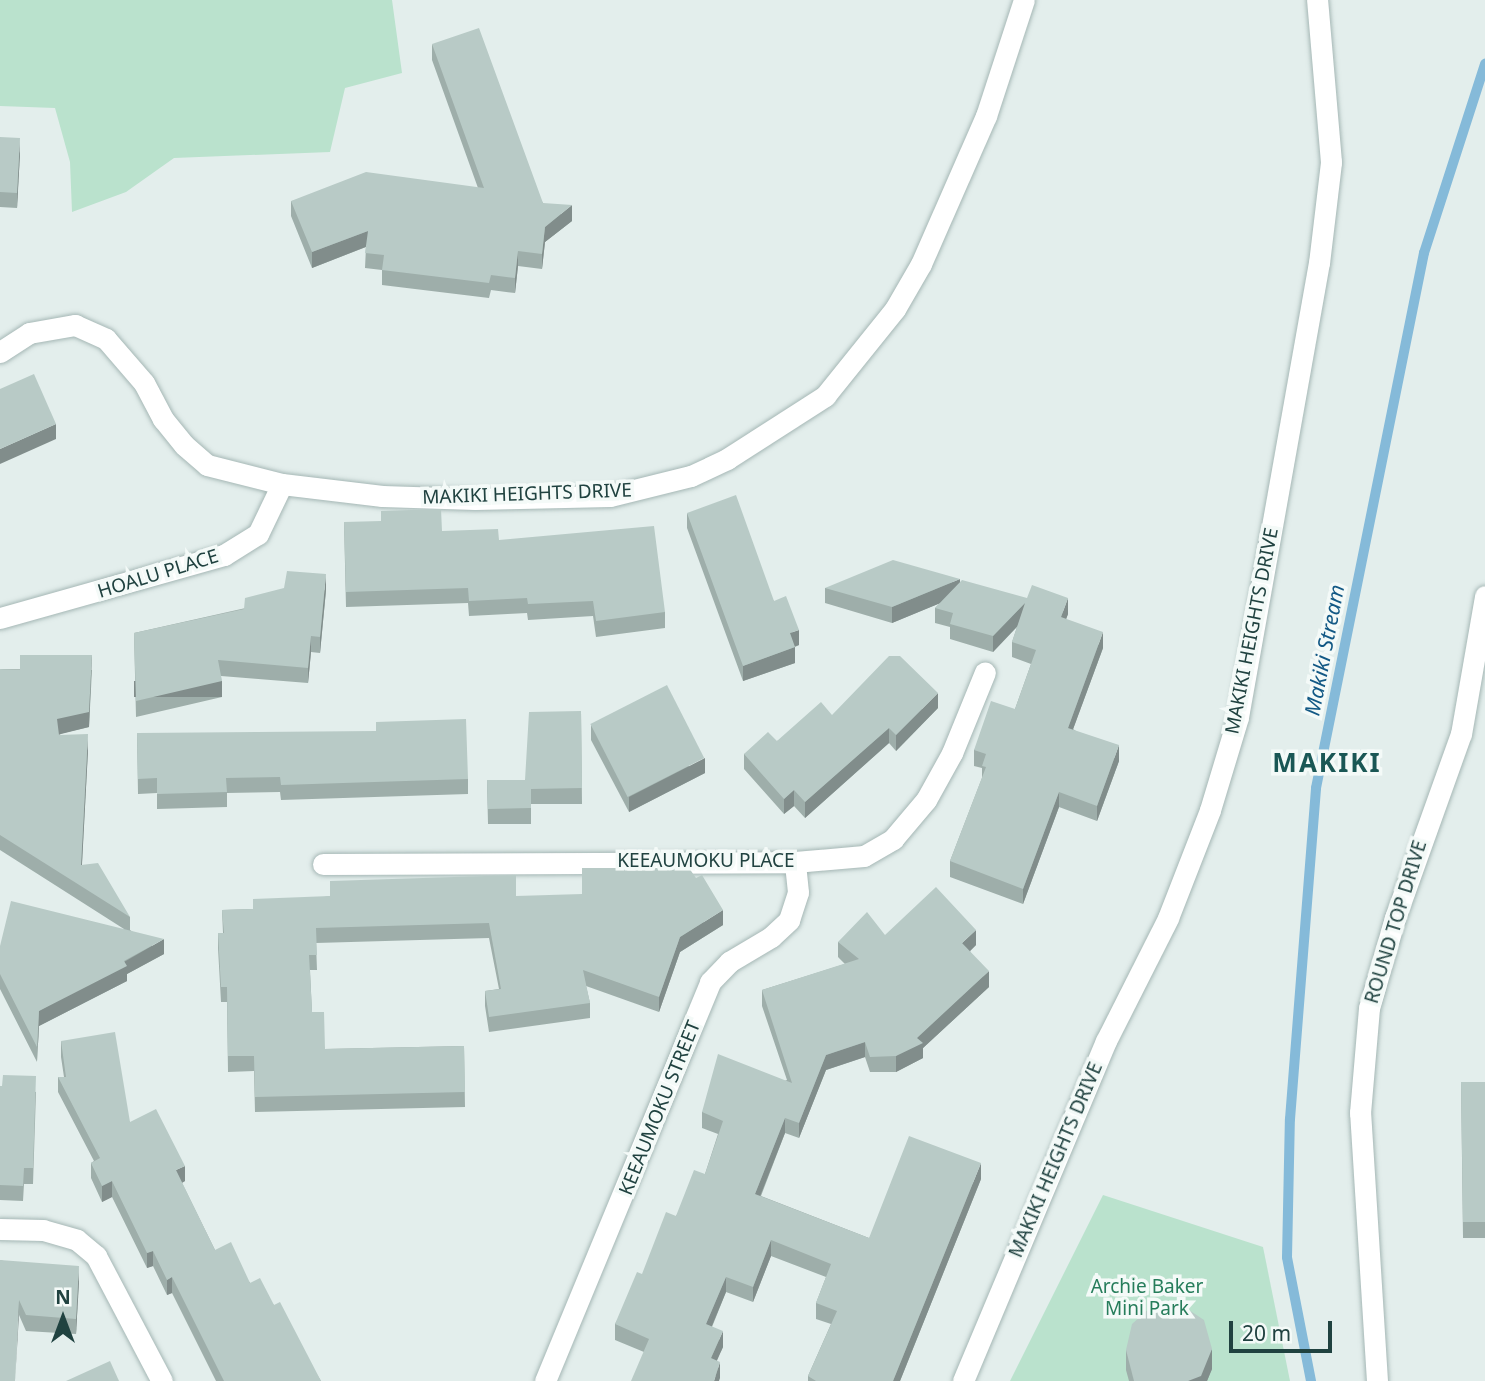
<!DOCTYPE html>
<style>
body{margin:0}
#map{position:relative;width:1485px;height:1381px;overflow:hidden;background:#e3eeec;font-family:"Noto Sans",sans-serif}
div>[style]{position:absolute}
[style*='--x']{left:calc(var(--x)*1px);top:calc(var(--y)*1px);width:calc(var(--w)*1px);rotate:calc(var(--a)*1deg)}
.green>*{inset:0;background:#bae2cd}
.stream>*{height:10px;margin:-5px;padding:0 5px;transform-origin:5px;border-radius:5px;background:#85bad9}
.roads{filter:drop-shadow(0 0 2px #a5b7b5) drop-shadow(0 0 2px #a5b7b5)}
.minor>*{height:21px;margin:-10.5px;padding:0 10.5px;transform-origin:10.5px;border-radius:10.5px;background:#fff}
.tertiary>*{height:21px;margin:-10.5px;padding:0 10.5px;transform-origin:10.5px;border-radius:10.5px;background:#fff}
.wall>*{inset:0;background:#9eaeaa}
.shaded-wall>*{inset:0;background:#818d8b;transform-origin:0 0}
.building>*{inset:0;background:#b8cac6;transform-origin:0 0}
span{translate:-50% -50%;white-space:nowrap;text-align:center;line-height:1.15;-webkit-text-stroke:7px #f4faf8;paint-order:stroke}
.street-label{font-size:19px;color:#204240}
.park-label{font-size:19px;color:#267d5b}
.water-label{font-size:21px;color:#135985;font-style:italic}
.district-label{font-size:26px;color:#1a5755;font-weight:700;letter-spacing:2px}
.north{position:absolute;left:28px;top:1283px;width:70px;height:70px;-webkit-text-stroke:5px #f4faf8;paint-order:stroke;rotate:0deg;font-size:19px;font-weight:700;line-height:28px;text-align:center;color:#204240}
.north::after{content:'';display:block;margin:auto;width:24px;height:32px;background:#204240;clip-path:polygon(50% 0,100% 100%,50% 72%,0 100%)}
.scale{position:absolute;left:1229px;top:1321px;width:103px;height:32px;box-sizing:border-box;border:4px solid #204240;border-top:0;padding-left:9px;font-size:21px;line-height:24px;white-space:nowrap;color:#204240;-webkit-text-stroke:5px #f4faf8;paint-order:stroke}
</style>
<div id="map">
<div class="green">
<div style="clip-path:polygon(0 0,392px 0,402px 73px,345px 88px,330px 152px,174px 158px,126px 192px,72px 212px,70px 162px,55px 108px,0 106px)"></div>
<div style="clip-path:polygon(1103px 1195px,1263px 1247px,1290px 1381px,1010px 1381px)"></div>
</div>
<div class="stream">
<div style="--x:1311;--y:1381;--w:126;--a:-101"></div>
<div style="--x:1287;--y:1257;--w:138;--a:-88.8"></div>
<div style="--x:1290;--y:1119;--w:332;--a:-85.5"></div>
<div style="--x:1316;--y:788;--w:546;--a:-78.59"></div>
<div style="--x:1424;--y:253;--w:199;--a:-72.1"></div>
</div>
<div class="roads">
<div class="minor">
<div style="--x:0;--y:618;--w:233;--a:-15.7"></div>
<div style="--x:224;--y:555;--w:40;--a:-32"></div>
<div style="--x:258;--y:534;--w:55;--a:-64.4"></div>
<div style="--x:323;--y:864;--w:472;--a:-0.2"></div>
<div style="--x:795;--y:862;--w:69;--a:-5"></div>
<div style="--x:864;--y:856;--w:34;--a:-30"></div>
<div style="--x:893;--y:839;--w:51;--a:-49.8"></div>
<div style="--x:926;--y:800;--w:54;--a:-61"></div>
<div style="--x:952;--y:753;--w:87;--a:-67.8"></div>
<div style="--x:0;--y:1229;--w:43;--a:1.3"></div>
<div style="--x:43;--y:1230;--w:35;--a:16"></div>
<div style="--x:77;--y:1240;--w:25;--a:40"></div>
<div style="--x:96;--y:1256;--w:141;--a:62.2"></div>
<div style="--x:545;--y:1381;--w:432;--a:-67.5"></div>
<div style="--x:710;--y:982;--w:28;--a:-46"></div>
<div style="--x:729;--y:962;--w:49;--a:-30.8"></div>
<div style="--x:771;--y:937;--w:25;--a:-43"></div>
<div style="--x:789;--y:920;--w:29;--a:-72"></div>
<div style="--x:798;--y:892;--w:30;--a:-96"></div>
</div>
<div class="tertiary">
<div style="--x:0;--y:352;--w:35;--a:-33"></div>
<div style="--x:29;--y:333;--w:47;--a:-9.9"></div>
<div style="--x:75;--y:325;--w:34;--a:24"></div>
<div style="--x:106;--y:339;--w:58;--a:49.2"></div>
<div style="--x:144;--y:383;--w:41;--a:62.2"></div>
<div style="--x:163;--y:419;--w:33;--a:51"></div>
<div style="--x:184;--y:445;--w:30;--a:41"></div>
<div style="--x:207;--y:465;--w:77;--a:14.2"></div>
<div style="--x:282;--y:484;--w:101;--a:6.8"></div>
<div style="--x:382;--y:496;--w:93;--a:1.8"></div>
<div style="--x:475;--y:499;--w:135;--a:-1.3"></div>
<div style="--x:610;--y:496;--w:83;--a:-13.9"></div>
<div style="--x:691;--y:476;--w:40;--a:-25"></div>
<div style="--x:727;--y:459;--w:117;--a:-32.7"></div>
<div style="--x:825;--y:396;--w:112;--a:-51.2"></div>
<div style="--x:895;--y:309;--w:52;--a:-60"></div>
<div style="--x:921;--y:264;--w:162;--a:-66.3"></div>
<div style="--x:986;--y:116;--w:122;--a:-71.9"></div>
<div style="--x:963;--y:1381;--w:369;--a:-67.2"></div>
<div style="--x:1106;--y:1041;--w:138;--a:-63.2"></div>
<div style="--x:1168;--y:918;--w:116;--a:-68.7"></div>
<div style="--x:1210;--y:810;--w:97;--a:-73.2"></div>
<div style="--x:1238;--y:717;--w:461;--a:-79.9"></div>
<div style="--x:1319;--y:263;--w:102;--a:-83.2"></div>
<div style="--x:1331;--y:162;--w:163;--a:-94.9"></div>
<div style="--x:1377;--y:1381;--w:269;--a:-93.6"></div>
<div style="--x:1360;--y:1113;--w:105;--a:-85.1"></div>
<div style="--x:1369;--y:1008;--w:94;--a:-73.9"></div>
<div style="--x:1395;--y:918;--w:195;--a:-70.3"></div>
<div style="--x:1461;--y:734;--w:140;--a:-80.1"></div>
</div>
</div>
<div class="wall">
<div style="clip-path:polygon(432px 44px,543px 203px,572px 221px,545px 242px,542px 269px,518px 266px,515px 293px,491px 290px,489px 298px,382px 285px,382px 270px,365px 268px,366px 247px,312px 268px,291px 216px,291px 201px,478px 188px,432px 60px)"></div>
<div style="clip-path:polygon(0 137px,20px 153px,17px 208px,0 207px)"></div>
<div style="clip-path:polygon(687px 513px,774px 601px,799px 645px,795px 647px,795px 663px,743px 681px,687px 528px)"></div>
<div style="clip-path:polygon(344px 522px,442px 531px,499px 540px,665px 612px,665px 628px,596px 637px,593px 616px,528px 620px,527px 613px,469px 616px,468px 603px,346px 607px)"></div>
<div style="clip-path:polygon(960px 582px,1068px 614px,1066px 619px,1103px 648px,1073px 729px,1119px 761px,1097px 821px,1059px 807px,1023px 904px,950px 877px,950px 861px,982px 778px,982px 768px,974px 766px,974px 750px,1015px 709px,1031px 664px,1012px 657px,1012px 642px,1017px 627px,993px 652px,950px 639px,950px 627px,935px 623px,935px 608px,940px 603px,892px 623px,825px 603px,825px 588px)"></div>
<div style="clip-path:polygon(326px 590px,320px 653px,311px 652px,308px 683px,221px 676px,222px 697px,136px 717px,134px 633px)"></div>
<div style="clip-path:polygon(0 669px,92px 670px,89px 727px,59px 734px,88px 750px,82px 865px,130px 917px,130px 930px,164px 954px,127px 974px,127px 981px,39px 1026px,37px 1062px,0 989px,0 946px,124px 929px,0 850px)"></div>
<div style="clip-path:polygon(938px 708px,896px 751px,889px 743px,805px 818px,794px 806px,784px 814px,744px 769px,744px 754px,777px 741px,832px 715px)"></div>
<div style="clip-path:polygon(581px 711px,582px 804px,531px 804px,531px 824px,488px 824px,487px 780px,525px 780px)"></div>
<div style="clip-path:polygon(591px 725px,705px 773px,629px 812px,591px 740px)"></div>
<div style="clip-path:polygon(137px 733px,468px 779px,468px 794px,281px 800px,280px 792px,227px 793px,227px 807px,157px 809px,157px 793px,138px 794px)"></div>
<div style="clip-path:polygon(330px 881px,516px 896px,723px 925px,680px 952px,659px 1012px,586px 986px,590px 1003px,590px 1018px,489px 1032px,485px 1006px,485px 991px,499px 989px,489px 938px,316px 943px,317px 970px,310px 970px,312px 1012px,325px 1049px,464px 1046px,465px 1107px,255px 1112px,254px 1071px,228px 1072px,227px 1002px,221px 1002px,218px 948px,218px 933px,223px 933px,222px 910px,253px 909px,330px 896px)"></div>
<div style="clip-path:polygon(885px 935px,976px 945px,970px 951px,989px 987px,923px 1048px,923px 1058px,896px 1072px,870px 1072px,865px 1057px,826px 1070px,799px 1138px,785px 1133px,761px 1196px,869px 1238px,981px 1179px,900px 1381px,808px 1381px,808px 1376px,831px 1324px,816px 1319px,816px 1303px,826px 1277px,771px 1256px,753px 1302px,726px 1292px,712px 1327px,723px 1347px,716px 1361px,720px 1378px,644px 1352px,615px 1340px,615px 1324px,676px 1216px,705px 1174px,718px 1134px,702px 1128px,702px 1112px,787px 1080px,762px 1006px,762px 990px,845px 964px,838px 957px,838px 942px)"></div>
<div style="clip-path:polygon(61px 1041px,130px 1122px,185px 1181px,182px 1183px,215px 1250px,274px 1305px,321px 1381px,216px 1381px,172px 1293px,167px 1295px,153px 1266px,147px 1268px,112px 1197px,102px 1202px,91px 1178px,91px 1163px,94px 1161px,58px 1092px,58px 1077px,64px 1077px,61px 1057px)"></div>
<div style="clip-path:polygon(1461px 1082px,1485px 1082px,1485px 1292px,1485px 1238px,1463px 1238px)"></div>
<div style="clip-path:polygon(0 1086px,36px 1092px,33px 1184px,24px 1184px,23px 1201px,0 1200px)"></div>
<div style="clip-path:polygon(0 1260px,79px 1281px,76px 1334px,26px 1331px,19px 1315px)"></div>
<div style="clip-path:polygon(1126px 1350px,1212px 1369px,1207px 1381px,1129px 1381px,1126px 1370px)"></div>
</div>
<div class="shaded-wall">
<div style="clip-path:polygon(20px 138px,20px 153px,17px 208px,17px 193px)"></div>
<div style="clip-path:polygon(572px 205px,572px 221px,545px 242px,542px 269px,542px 254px,545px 227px)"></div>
<div style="clip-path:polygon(368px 231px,368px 246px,312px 268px,312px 252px)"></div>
<div style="clip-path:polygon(518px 251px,518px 266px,515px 293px,515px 278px)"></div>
<div style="clip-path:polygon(56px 424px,56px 439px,0 464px,0 449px)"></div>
<div style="clip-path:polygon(326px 574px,326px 590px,320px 653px,320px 637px)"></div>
<div style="clip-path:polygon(960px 579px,960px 595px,892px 623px,892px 607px)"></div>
<div style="clip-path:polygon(1068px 598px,1068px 614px,1061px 633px,1061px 617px)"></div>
<div style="clip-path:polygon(1025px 603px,1025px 618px,993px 652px,993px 636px)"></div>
<div style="clip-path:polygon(799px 630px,799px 645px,790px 648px,790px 633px)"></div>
<div style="clip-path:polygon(1103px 632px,1103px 648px,1068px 743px,1068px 728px)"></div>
<div style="clip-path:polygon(311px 636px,311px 652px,308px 683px,308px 668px)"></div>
<div style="clip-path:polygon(795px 647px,795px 663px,743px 681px,743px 666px)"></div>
<div style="clip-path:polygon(92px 655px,89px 727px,57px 735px,57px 719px)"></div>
<div style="left:222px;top:681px;width:16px;height:88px;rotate:90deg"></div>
<div style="clip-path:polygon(938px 693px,938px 708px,896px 751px,896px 735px)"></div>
<div style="clip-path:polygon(889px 728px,889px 743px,805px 818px,805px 802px)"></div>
<div style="clip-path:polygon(88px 734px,88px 750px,81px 881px,81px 865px)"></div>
<div style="clip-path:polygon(1119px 745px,1119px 761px,1097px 821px,1097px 806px)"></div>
<div style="clip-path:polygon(705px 758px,705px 773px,629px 812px,629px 797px)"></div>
<div style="clip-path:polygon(794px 790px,794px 806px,784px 814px,784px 799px)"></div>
<div style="clip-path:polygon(1059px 792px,1059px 807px,1023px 904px,1023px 889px)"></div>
<div style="clip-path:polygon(723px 910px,723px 925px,680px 952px,659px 1012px,659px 997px,680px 937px)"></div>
<div style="clip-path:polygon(976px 930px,976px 945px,962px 959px,962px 943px)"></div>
<div style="clip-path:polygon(164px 939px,164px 954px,127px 974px,127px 981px,39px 1026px,37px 1062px,39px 1011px)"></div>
<div style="clip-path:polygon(989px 971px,989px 987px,923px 1048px,923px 1058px,896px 1072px,896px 1056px)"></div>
<div style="clip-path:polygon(865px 1042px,865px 1057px,826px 1070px,799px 1138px,799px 1123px,826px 1055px)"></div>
<div style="clip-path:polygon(785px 1118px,785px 1133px,755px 1209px,755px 1194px)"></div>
<div style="clip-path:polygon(981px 1163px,981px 1179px,900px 1381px,893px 1381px)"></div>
<div style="clip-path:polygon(185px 1166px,185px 1181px,176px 1186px,176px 1170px)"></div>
<div style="clip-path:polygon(112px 1181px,112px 1197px,102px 1202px,102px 1186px)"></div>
<div style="clip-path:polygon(771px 1240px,771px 1256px,753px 1302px,753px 1287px)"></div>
<div style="clip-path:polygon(153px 1251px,153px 1266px,147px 1268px,147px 1253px)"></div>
<div style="clip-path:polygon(79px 1266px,79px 1281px,76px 1334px,76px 1319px)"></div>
<div style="clip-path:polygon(172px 1277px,172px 1293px,167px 1295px,167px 1280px)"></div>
<div style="clip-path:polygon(726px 1277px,726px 1292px,706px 1340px,706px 1324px)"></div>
<div style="clip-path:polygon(19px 1300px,19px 1315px,15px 1381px)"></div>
<div style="clip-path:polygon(723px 1331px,723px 1347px,711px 1374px,711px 1358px)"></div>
<div style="clip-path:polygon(1212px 1349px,1212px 1369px,1207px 1381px,1188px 1381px)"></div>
<div style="clip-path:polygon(720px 1362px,720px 1378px,719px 1381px,714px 1381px)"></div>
</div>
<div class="building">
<div style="clip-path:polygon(479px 28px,543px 203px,572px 205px,545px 227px,542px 254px,518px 251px,515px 278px,491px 275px,489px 283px,382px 270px,384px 255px,365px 253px,368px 231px,312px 252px,291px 201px,366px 172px,484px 188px,432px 44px)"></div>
<div style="clip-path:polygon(0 137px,20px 138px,17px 193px,0 192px)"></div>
<div style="clip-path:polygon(34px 374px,56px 424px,0 449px,0 389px)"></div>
<div style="clip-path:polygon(736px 495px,774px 601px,786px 596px,799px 630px,790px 633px,795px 647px,743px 666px,687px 513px)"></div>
<div style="clip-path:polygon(441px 509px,442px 531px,498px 529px,499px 540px,654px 526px,665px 612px,596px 621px,593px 601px,528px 604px,527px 598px,469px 601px,468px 588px,346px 592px,344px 522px,381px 521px,381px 511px)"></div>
<div style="clip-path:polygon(893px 560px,960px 579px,892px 607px,825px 588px)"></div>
<div style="clip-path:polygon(287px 571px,326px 574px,320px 637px,311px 636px,308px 668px,218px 660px,222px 681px,136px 701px,134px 633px,244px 609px,245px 598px,284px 588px)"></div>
<div style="clip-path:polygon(962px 580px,1027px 598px,1032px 585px,1068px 598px,1061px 617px,1103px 632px,1068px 728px,1119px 745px,1097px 806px,1059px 792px,1023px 889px,950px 861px,986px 767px,982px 766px,986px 754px,974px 750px,991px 701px,1015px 709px,1036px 650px,1012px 642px,1025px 603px,993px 636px,950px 624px,953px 613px,935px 608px)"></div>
<div style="clip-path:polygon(20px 655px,92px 655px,89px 712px,57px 719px,59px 735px,88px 734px,81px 865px,98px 863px,130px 917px,0 835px,0 669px,20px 670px)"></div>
<div style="clip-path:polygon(889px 656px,900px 656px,938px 693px,896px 735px,889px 728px,805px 802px,794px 790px,784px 799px,744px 754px,768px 732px,777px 741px,821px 702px,832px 715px)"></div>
<div style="left:667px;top:685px;width:82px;height:86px;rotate:63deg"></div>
<div style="clip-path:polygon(581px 711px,582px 788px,531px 789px,531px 808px,488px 809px,487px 780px,525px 780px,529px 712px)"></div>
<div style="clip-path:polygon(466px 719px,468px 779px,281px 785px,280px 777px,226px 778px,227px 792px,157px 794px,157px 778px,138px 779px,137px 733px,376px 731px,376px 722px)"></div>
<div style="clip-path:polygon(582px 868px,689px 868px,696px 878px,702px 875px,723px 910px,680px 937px,659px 997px,583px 970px,590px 1003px,489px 1017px,485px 991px,501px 989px,489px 923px,316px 928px,317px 955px,309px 955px,312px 1012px,324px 1012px,325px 1049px,464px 1046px,465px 1092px,255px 1097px,254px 1056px,228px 1056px,227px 987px,221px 987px,218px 933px,224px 933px,222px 910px,253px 909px,253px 899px,330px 896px,330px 881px,516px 875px,516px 896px,582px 894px)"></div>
<div style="clip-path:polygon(936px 887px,976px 930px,962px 943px,989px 971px,917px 1038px,923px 1043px,896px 1056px,870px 1057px,865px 1042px,826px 1055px,799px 1123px,785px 1118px,755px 1194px,869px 1238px,909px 1136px,981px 1163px,893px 1381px,816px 1381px,808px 1376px,837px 1311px,816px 1303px,831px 1264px,771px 1240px,753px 1287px,726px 1277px,706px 1324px,723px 1331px,711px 1358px,720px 1362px,714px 1381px,631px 1381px,649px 1339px,615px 1324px,637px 1272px,642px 1274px,666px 1212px,676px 1216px,694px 1170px,705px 1174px,723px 1121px,702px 1112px,718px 1054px,792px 1083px,762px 990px,859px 959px,838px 942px,867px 912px,885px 935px)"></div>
<div style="clip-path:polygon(11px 901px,164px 939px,124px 961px,127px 966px,39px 1011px,37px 1047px,0 974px,0 946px)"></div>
<div style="clip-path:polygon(115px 1032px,130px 1122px,156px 1109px,185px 1166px,176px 1170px,215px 1250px,231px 1242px,250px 1283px,260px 1278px,274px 1305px,280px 1302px,321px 1381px,224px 1381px,172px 1277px,167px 1280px,153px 1251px,147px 1253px,112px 1181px,102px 1186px,91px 1163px,100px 1158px,58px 1077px,66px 1077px,61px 1041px)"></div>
<div style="clip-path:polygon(3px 1075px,36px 1076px,33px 1168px,24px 1168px,23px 1186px,0 1185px,0 1086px,2px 1086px)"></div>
<div style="clip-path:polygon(1461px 1082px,1485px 1082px,1485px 1277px,1485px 1222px,1463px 1222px)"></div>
<div style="clip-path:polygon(0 1260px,79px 1266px,76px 1319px,26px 1315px,19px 1300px,15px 1381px,0 1381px)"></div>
<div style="clip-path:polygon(1180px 1304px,1204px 1320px,1212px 1349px,1201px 1376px,1188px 1381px,1134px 1381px,1126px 1350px,1132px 1324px,1152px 1306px)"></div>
<div style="clip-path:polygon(110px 1361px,119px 1381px,66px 1381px)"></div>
</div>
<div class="street-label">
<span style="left:527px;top:494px;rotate:-2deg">MAKIKI HEIGHTS DRIVE</span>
<span style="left:158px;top:574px;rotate:-17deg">HOALU PLACE</span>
<span style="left:1252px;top:631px;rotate:-79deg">MAKIKI HEIGHTS DRIVE</span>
<span style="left:706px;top:861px">KEEAUMOKU PLACE</span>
<span style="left:1396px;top:922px;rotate:-73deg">ROUND TOP DRIVE</span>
<span style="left:660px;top:1108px;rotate:-68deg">KEEAUMOKU STREET</span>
<span style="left:1056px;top:1160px;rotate:-67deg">MAKIKI HEIGHTS DRIVE</span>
</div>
<div class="park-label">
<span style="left:1147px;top:1298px">Archie Baker<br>Mini Park</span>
</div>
<div class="water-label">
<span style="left:1324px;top:650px;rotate:-79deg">Makiki Stream</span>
</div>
<div class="district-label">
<span style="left:1327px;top:763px">MAKIKI</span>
</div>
<div class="north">N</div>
<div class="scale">20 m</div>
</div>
